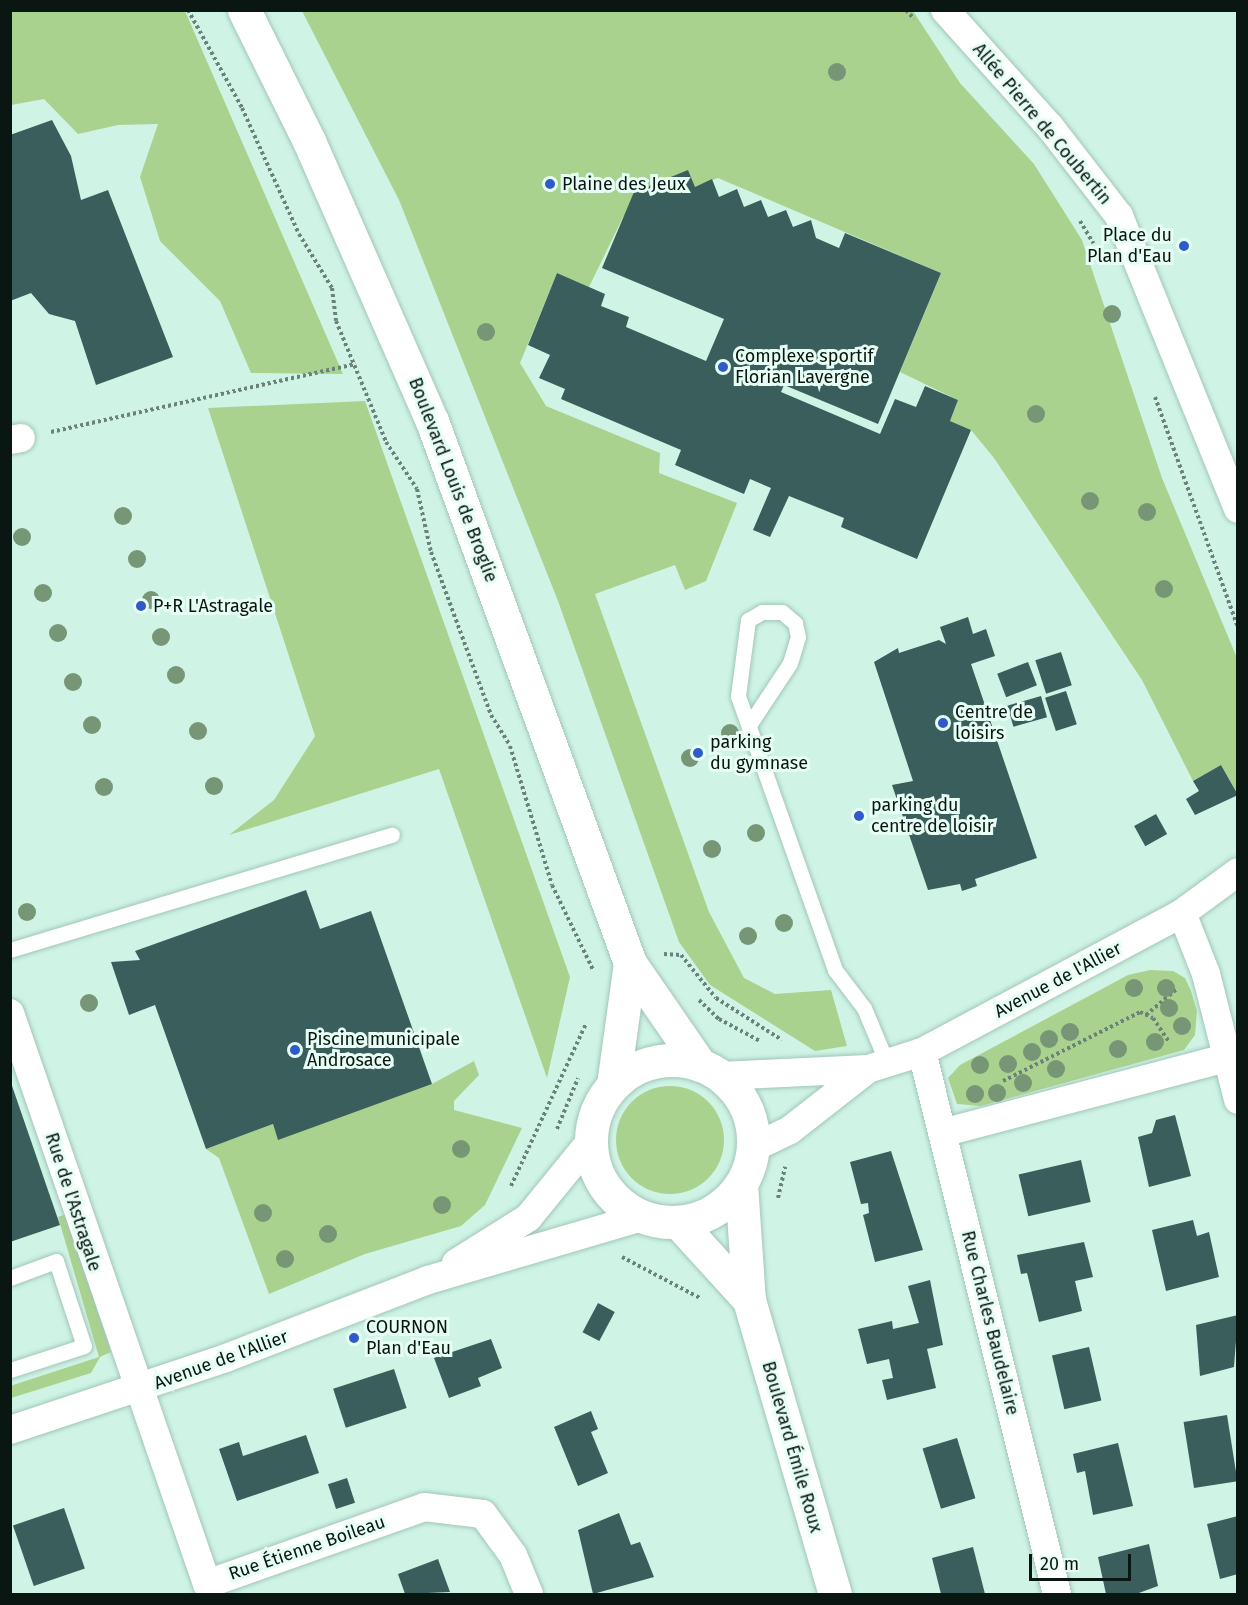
<!DOCTYPE html>
<meta charset="utf-8">
<style>
body{margin:0}
#map{position:relative;width:1248px;height:1605px;overflow:hidden;background:#cff4e6;font-family:"Fira Sans",sans-serif}
div>[style]{position:absolute}
[style*='--x']{left:calc(var(--x)*1px);top:calc(var(--y)*1px);width:calc(var(--w)*1px);rotate:calc(var(--a)*1deg)}
.green>*{inset:0;background:#aad28f}
.round{border-radius:50%}
.building>*{inset:0;background:#395e5b;transform-origin:0 0}
.path>*{height:4px;margin-top:-2px;transform-origin:0;background:repeating-linear-gradient(90deg,#6a8279 0 3px,transparent 0 6px)}
.roads{filter:drop-shadow(0 0 2px #a1c6b8) drop-shadow(0 0 2px #a1c6b8)}
.lane>*{height:15px;margin:-7.5px;padding:0 7.5px;transform-origin:7.5px;border-radius:7.5px;background:#fff}
.street>*{height:28px;margin:-14px;padding:0 14px;transform-origin:14px;border-radius:14px;background:#fff}
.secondary>*{height:33px;margin:-16.5px;padding:0 16.5px;transform-origin:16.5px;border-radius:16.5px;background:#fff}
.secondary>.ring{margin:-16.5px;padding:0;box-sizing:content-box;background:none;border:33px solid #fff;border-radius:50%}
.trees>*{width:18px;height:18px;margin:-9px;border-radius:50%;background:#779675}
.dots>*{width:16px;height:16px;translate:-50% -50%;box-sizing:border-box;border:3px solid #e7fef5;border-radius:50%}
span{translate:-50% -50%;white-space:nowrap;text-align:center;line-height:1.15;-webkit-text-stroke:6px #e7fef5;paint-order:stroke}
.street-label{font-size:18px;color:#091612}
.poi-label{font-size:18px;color:#091612}
.left{translate:0 -50%;text-align:left}
.right{translate:-100% -50%;text-align:right}
.frame{position:absolute;inset:0;border:12px solid #091612;pointer-events:none}
.scale{position:absolute;left:1029px;top:1554px;width:102px;height:27px;box-sizing:border-box;border:3px solid #091612;border-top:0;padding-left:8px;font-size:18px;line-height:21px;white-space:nowrap;color:#091612;-webkit-text-stroke:4px #e7fef5;paint-order:stroke}
</style>
<div id="map">
<div class="green">
<div style="clip-path:polygon(11px 10px,185px 11px,343px 374px,251px 373px,220px 301px,160px 241px,140px 177px,158px 124px,118px 125px,78px 134px,44px 99px,11px 105px)"></div>
<div style="clip-path:polygon(302px 11px,913px 11px,960px 83px,1034px 164px,1082px 240px,1162px 478px,1237px 658px,1237px 793px,1221px 765px,1193px 781px,1142px 680px,994px 458px,971px 430px,950px 421px,958px 400px,900px 372px,941px 273px,718px 178px,624px 215px,589px 287px,557px 273px,520px 363px,546px 406px,660px 453px,659px 473px,737px 503px,706px 581px,685px 590px,675px 565px,595px 594px,709px 912px,744px 978px,775px 994px,831px 990px,847px 1046px,815px 1051px,710px 985px,679px 942px,558px 601px,399px 200px)"></div>
<div style="clip-path:polygon(365px 401px,570px 977px,547px 1078px,439px 769px,229px 835px,274px 800px,315px 736px,208px 408px)"></div>
<div style="clip-path:polygon(1150px 970px,1173px 971px,1185px 978px,1191px 991px,1197px 1011px,1195px 1035px,1184px 1050px,981px 1106px,957px 1104px,948px 1078px,960px 1065px,1128px 975px)"></div>
<div style="clip-path:polygon(474px 1061px,479px 1075px,454px 1101px,454px 1110px,522px 1128px,485px 1205px,461px 1226px,365px 1254px,269px 1294px,219px 1158px,206px 1149px,273px 1124px,278px 1139px,432px 1084px)"></div>
<div class="round" style="left:616px;top:1086px;width:108px;height:108px"></div>
<div style="clip-path:polygon(66px 1214px,111px 1352px,100px 1357px,91px 1373px,11px 1398px,10px 1386px,99px 1357px,58px 1217px)"></div>
</div>
<div class="building">
<div style="clip-path:polygon(52px 120px,71px 156px,81px 200px,108px 190px,173px 357px,96px 385px,75px 321px,49px 314px,31px 293px,10px 301px,10px 135px)"></div>
<div style="clip-path:polygon(688px 170px,695px 187px,712px 179px,719px 197px,737px 189px,744px 207px,761px 200px,768px 217px,786px 210px,793px 227px,811px 220px,816px 238px,839px 248px,845px 233px,941px 273px,878px 424px,784px 385px,781px 392px,880px 434px,895px 399px,916px 407px,925px 386px,958px 400px,950px 421px,971px 430px,917px 559px,841px 527px,844px 518px,789px 496px,770px 537px,753px 530px,771px 488px,750px 479px,744px 494px,675px 465px,681px 450px,561px 399px,565px 389px,539px 378px,550px 355px,528px 345px,557px 273px,605px 294px,601px 306px,629px 317px,626px 327px,706px 361px,724px 319px,602px 268px,634px 192px)"></div>
<div style="clip-path:polygon(968px 617px,973px 634px,986px 629px,995px 656px,971px 664px,1037px 858px,975px 879px,977px 886px,962px 891px,960px 884px,928px 890px,892px 785px,913px 781px,874px 662px,898px 648px,899px 653px,939px 640px,946px 644px,940px 627px)"></div>
<div style="left:1061px;top:652px;width:35px;height:27px;rotate:72deg"></div>
<div style="left:1028px;top:662px;width:25px;height:33px;rotate:69deg"></div>
<div style="left:1066px;top:691px;width:35px;height:22px;rotate:72deg"></div>
<div style="left:1041px;top:696px;width:22px;height:35px;rotate:74deg"></div>
<div style="clip-path:polygon(1221px 765px,1238px 795px,1195px 815px,1186px 799px,1199px 791px,1193px 781px)"></div>
<div style="left:1156px;top:814px;width:23px;height:25px;rotate:61deg"></div>
<div style="clip-path:polygon(306px 890px,320px 929px,371px 911px,432px 1084px,278px 1140px,273px 1124px,206px 1149px,155px 1005px,129px 1015px,111px 962px,140px 960px,135px 951px)"></div>
<div style="clip-path:polygon(10px 1080px,60px 1225px,10px 1242px)"></div>
<div style="clip-path:polygon(1175px 1115px,1191px 1176px,1149px 1187px,1138px 1137px,1152px 1133px,1156px 1120px)"></div>
<div style="clip-path:polygon(891px 1151px,923px 1250px,875px 1262px,863px 1215px,869px 1213px,868px 1203px,861px 1204px,850px 1162px)"></div>
<div style="left:1081px;top:1160px;width:43px;height:64px;rotate:77deg"></div>
<div style="clip-path:polygon(1193px 1220px,1197px 1236px,1209px 1232px,1219px 1277px,1166px 1291px,1152px 1230px)"></div>
<div style="clip-path:polygon(1084px 1242px,1093px 1277px,1075px 1281px,1082px 1311px,1039px 1322px,1027px 1273px,1021px 1274px,1017px 1255px)"></div>
<div style="clip-path:polygon(930px 1280px,943px 1345px,927px 1349px,936px 1388px,887px 1400px,882px 1380px,893px 1378px,889px 1359px,867px 1364px,858px 1329px,892px 1321px,893px 1329px,919px 1323px,908px 1286px)"></div>
<div style="left:598px;top:1303px;width:19px;height:33px;rotate:28deg"></div>
<div style="clip-path:polygon(1238px 1315px,1234px 1367px,1200px 1376px,1196px 1325px)"></div>
<div style="clip-path:polygon(491px 1339px,502px 1368px,478px 1378px,481px 1386px,449px 1398px,434px 1358px)"></div>
<div style="left:1089px;top:1347px;width:55px;height:38px;rotate:77deg"></div>
<div style="left:394px;top:1369px;width:41px;height:64px;rotate:72deg"></div>
<div style="clip-path:polygon(591px 1411px,598px 1429px,591px 1432px,608px 1473px,578px 1486px,554px 1427px)"></div>
<div style="left:1227px;top:1415px;width:67px;height:44px;rotate:81deg"></div>
<div style="clip-path:polygon(306px 1435px,319px 1473px,237px 1501px,219px 1449px,239px 1442px,243px 1456px)"></div>
<div style="left:957px;top:1438px;width:63px;height:36px;rotate:73deg"></div>
<div style="clip-path:polygon(1118px 1443px,1133px 1506px,1093px 1515px,1085px 1471px,1077px 1473px,1073px 1454px)"></div>
<div style="left:347px;top:1478px;width:26px;height:20px;rotate:72deg"></div>
<div style="left:64px;top:1508px;width:64px;height:54px;rotate:71deg"></div>
<div style="clip-path:polygon(619px 1513px,631px 1545px,640px 1542px,654px 1577px,593px 1594px,578px 1530px)"></div>
<div style="clip-path:polygon(1238px 1516px,1238px 1574px,1220px 1579px,1207px 1524px)"></div>
<div style="clip-path:polygon(1149px 1544px,1158px 1586px,1136px 1594px,1106px 1594px,1098px 1557px)"></div>
<div style="clip-path:polygon(973px 1547px,985px 1594px,941px 1594px,932px 1558px)"></div>
<div style="clip-path:polygon(438px 1559px,450px 1592px,405px 1594px,398px 1574px)"></div>
</div>
<div class="path">
<div style="--x:188;--y:10;--w:112;--a:61.1"></div>
<div style="--x:242;--y:108;--w:138;--a:65.7"></div>
<div style="--x:299;--y:234;--w:63;--a:58.6"></div>
<div style="--x:332;--y:288;--w:33;--a:83"></div>
<div style="--x:336;--y:321;--w:131;--a:67.5"></div>
<div style="--x:386;--y:442;--w:56;--a:56.6"></div>
<div style="--x:417;--y:489;--w:65;--a:77.5"></div>
<div style="--x:431;--y:552;--w:174;--a:69.8"></div>
<div style="--x:491;--y:715;--w:36;--a:58"></div>
<div style="--x:510;--y:746;--w:145;--a:73.2"></div>
<div style="--x:552;--y:885;--w:94;--a:64.2"></div>
<div style="--x:906;--y:10;--w:12;--a:48"></div>
<div style="--x:1080;--y:221;--w:26;--a:59"></div>
<div style="--x:1155;--y:397;--w:245;--a:70.2"></div>
<div style="--x:51;--y:432;--w:312;--a:-12.6"></div>
<div style="--x:664;--y:954;--w:17;--a:3"></div>
<div style="--x:681;--y:955;--w:55;--a:50.9"></div>
<div style="--x:716;--y:998;--w:78;--a:32.5"></div>
<div style="--x:699;--y:1000;--w:28;--a:44"></div>
<div style="--x:719;--y:1019;--w:47;--a:28.2"></div>
<div style="--x:1146;--y:1015;--w:42;--a:-40.2"></div>
<div style="--x:1003;--y:1081;--w:153;--a:-26.7"></div>
<div style="--x:1140;--y:1012;--w:14;--a:25"></div>
<div style="--x:1153;--y:1018;--w:29;--a:56"></div>
<div style="--x:557;--y:1129;--w:55;--a:-67.6"></div>
<div style="--x:511;--y:1186;--w:179;--a:-65.2"></div>
<div style="--x:778;--y:1198;--w:32;--a:-77"></div>
<div style="--x:622;--y:1257;--w:88;--a:27.7"></div>
</div>
<div class="roads">
<div class="lane">
<div style="--x:749;--y:725;--w:74;--a:-56.5"></div>
<div style="--x:790;--y:663;--w:27;--a:-73"></div>
<div style="--x:798;--y:637;--w:14;--a:-102"></div>
<div style="--x:795;--y:623;--w:17;--a:-140"></div>
<div style="--x:782;--y:612;--w:20;--a:180"></div>
<div style="--x:762;--y:612;--w:16;--a:150"></div>
<div style="--x:748;--y:620;--w:77;--a:97.5"></div>
<div style="--x:738;--y:696;--w:291;--a:70.5"></div>
<div style="--x:835;--y:970;--w:48;--a:52.7"></div>
<div style="--x:864;--y:1008;--w:60;--a:67.3"></div>
<div style="--x:10;--y:950;--w:399;--a:-16.8"></div>
<div style="--x:10;--y:1278;--w:49;--a:-20.3"></div>
<div style="--x:56;--y:1261;--w:89;--a:71.8"></div>
<div style="--x:84;--y:1346;--w:78;--a:162"></div>
</div>
<div class="street">
<div style="--x:945;--y:10;--w:157;--a:48.1"></div>
<div style="--x:1050;--y:127;--w:113;--a:52.2"></div>
<div style="--x:1119;--y:216;--w:316;--a:67.9"></div>
<div style="--x:10;--y:440;--w:11;--a:-10"></div>
<div style="--x:1182;--y:913;--w:66;--a:68.5"></div>
<div style="--x:1206;--y:974;--w:130;--a:75.7"></div>
<div style="--x:10;--y:1013;--w:604;--a:70.97"></div>
<div style="--x:207;--y:1584;--w:230;--a:-19.5"></div>
<div style="--x:424;--y:1507;--w:59;--a:6.8"></div>
<div style="--x:483;--y:1514;--w:51;--a:53.8"></div>
<div style="--x:513;--y:1555;--w:42;--a:67.7"></div>
<div style="--x:922;--y:1052;--w:559;--a:76.01"></div>
<div style="--x:720;--y:1076;--w:148;--a:-2.7"></div>
<div style="--x:868;--y:1069;--w:57;--a:-17.5"></div>
<div style="--x:922;--y:1052;--w:295;--a:-28.1"></div>
<div style="--x:1182;--y:913;--w:69;--a:-36.2"></div>
<div style="--x:942;--y:1133;--w:294;--a:-14.8"></div>
<div style="--x:753;--y:1148;--w:41;--a:-25.9"></div>
<div style="--x:790;--y:1130;--w:99;--a:-38"></div>
<div style="--x:456;--y:1263;--w:85;--a:-32"></div>
<div style="--x:528;--y:1218;--w:98;--a:-50.8"></div>
<div style="--x:10;--y:1430;--w:228;--a:-18.4"></div>
<div style="--x:226;--y:1358;--w:217;--a:-21.1"></div>
<div style="--x:428;--y:1280;--w:223;--a:-16.4"></div>
</div>
<div class="secondary">
<div style="--x:244;--y:10;--w:146;--a:63.6"></div>
<div style="--x:309;--y:141;--w:306;--a:66.3"></div>
<div style="--x:432;--y:421;--w:577;--a:69.93"></div>
<div style="--x:630;--y:963;--w:124;--a:55.5"></div>
<div class="ring" style="left:591px;top:1060px;width:129px;height:129px"></div>
<div style="--x:613;--y:1085;--w:123;--a:-82.1"></div>
<div style="--x:741;--y:1184;--w:116;--a:86.1"></div>
<div style="--x:749;--y:1300;--w:306;--a:73.7"></div>
<div style="--x:679;--y:1223;--w:104;--a:47.7"></div>
</div>
</div>
<div class="trees">
<div style="left:837px;top:72px"></div>
<div style="left:1112px;top:314px"></div>
<div style="left:486px;top:332px"></div>
<div style="left:1036px;top:414px"></div>
<div style="left:1090px;top:501px"></div>
<div style="left:1147px;top:512px"></div>
<div style="left:123px;top:516px"></div>
<div style="left:22px;top:537px"></div>
<div style="left:137px;top:559px"></div>
<div style="left:1164px;top:589px"></div>
<div style="left:43px;top:593px"></div>
<div style="left:151px;top:600px"></div>
<div style="left:58px;top:633px"></div>
<div style="left:161px;top:637px"></div>
<div style="left:176px;top:675px"></div>
<div style="left:73px;top:682px"></div>
<div style="left:92px;top:725px"></div>
<div style="left:198px;top:731px"></div>
<div style="left:730px;top:733px"></div>
<div style="left:690px;top:758px"></div>
<div style="left:214px;top:786px"></div>
<div style="left:104px;top:787px"></div>
<div style="left:756px;top:833px"></div>
<div style="left:712px;top:849px"></div>
<div style="left:27px;top:912px"></div>
<div style="left:784px;top:923px"></div>
<div style="left:748px;top:936px"></div>
<div style="left:1134px;top:988px"></div>
<div style="left:1166px;top:988px"></div>
<div style="left:89px;top:1003px"></div>
<div style="left:1169px;top:1008px"></div>
<div style="left:1182px;top:1026px"></div>
<div style="left:1070px;top:1032px"></div>
<div style="left:1049px;top:1039px"></div>
<div style="left:1155px;top:1042px"></div>
<div style="left:1118px;top:1049px"></div>
<div style="left:1032px;top:1052px"></div>
<div style="left:1008px;top:1064px"></div>
<div style="left:980px;top:1065px"></div>
<div style="left:1056px;top:1069px"></div>
<div style="left:1023px;top:1083px"></div>
<div style="left:997px;top:1093px"></div>
<div style="left:975px;top:1094px"></div>
<div style="left:461px;top:1149px"></div>
<div style="left:442px;top:1205px"></div>
<div style="left:263px;top:1213px"></div>
<div style="left:328px;top:1234px"></div>
<div style="left:285px;top:1259px"></div>
</div>
<div class="dots">
<div style="left:550px;top:184px;background:#2f5ac9"></div>
<div style="left:1184px;top:246px;background:#2f5ac9"></div>
<div style="left:723px;top:367px;background:#2f5ac9"></div>
<div style="left:141px;top:606px;background:#2f5ac9"></div>
<div style="left:943px;top:723px;background:#2f5ac9"></div>
<div style="left:698px;top:753px;background:#2f5ac9"></div>
<div style="left:859px;top:816px;background:#2f5ac9"></div>
<div style="left:295px;top:1050px;background:#2f5ac9"></div>
<div style="left:354px;top:1338px;background:#2f5ac9"></div>
</div>
<div class="street-label">
<span style="left:1042px;top:124px;rotate:50deg">Allée Pierre de Coubertin</span>
<span style="left:453px;top:480px;rotate:69deg">Boulevard Louis de Broglie</span>
<span style="left:1058px;top:980px;rotate:-28deg">Avenue de l'Allier</span>
<span style="left:73px;top:1202px;rotate:72deg">Rue de l'Astragale</span>
<span style="left:990px;top:1323px;rotate:76deg">Rue Charles Baudelaire</span>
<span style="left:221px;top:1360px;rotate:-20deg">Avenue de l'Allier</span>
<span style="left:792px;top:1447px;rotate:74deg">Boulevard Émile Roux</span>
<span style="left:307px;top:1548px;rotate:-19deg">Rue Étienne Boileau</span>
</div>
<div class="poi-label">
<span class="left" style="left:562px;top:184px">Plaine des Jeux</span>
<span class="right" style="left:1172px;top:246px">Place du<br>Plan d'Eau</span>
<span class="left" style="left:735px;top:367px">Complexe sportif<br>Florian Lavergne</span>
<span class="left" style="left:153px;top:606px">P+R L'Astragale</span>
<span class="left" style="left:955px;top:723px">Centre de<br>loisirs</span>
<span class="left" style="left:710px;top:753px">parking<br>du gymnase</span>
<span class="left" style="left:871px;top:816px">parking du<br>centre de loisir</span>
<span class="left" style="left:307px;top:1050px">Piscine municipale<br>Androsace</span>
<span class="left" style="left:366px;top:1338px">COURNON<br>Plan d'Eau</span>
</div>
<div class="frame"></div>
<div class="scale">20 m</div>
</div>
